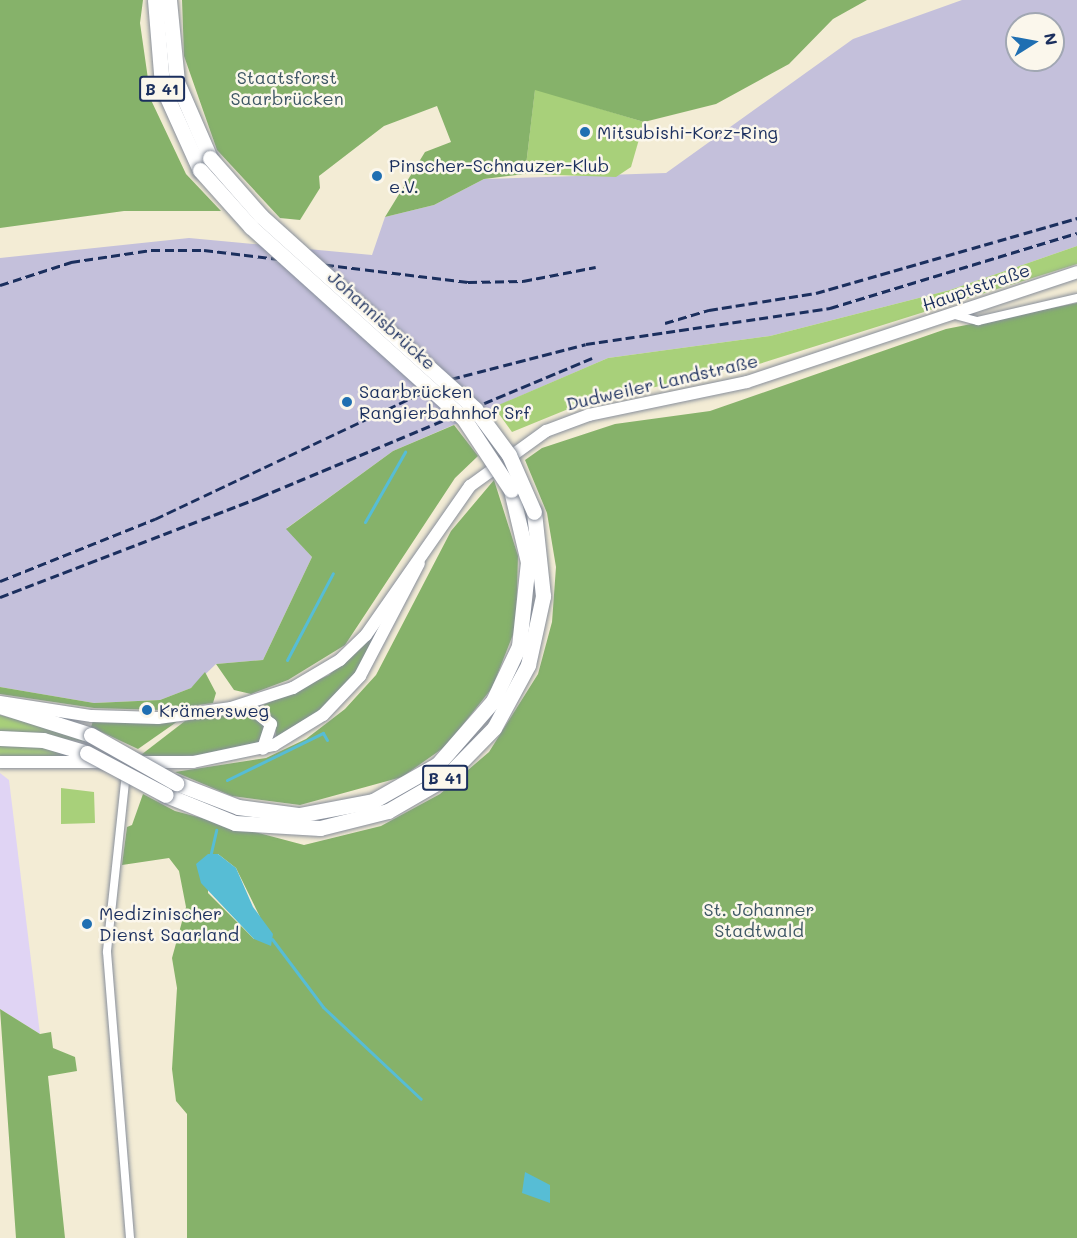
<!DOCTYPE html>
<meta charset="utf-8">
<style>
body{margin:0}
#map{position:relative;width:1077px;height:1238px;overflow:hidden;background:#f3ecd5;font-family:Mali,sans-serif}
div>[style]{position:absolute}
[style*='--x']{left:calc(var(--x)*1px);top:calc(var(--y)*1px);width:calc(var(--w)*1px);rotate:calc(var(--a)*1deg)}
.built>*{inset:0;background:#e0d4f4}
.industrial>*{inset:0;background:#c4c0db}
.green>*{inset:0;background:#a8d07a}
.forest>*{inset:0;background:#86b26a}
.water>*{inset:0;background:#57bdd5}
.stream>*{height:3px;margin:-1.5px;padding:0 1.5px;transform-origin:1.5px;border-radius:1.5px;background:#57bdd5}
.roads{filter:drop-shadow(0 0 2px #878e9a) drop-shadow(0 0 2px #878e9a)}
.minor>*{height:8px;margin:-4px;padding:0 4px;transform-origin:4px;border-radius:4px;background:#fff}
.secondary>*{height:12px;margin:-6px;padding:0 6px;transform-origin:6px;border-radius:6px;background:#fff}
.trunk>*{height:15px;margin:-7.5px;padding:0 7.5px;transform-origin:7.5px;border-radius:7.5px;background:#fff}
.rail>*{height:3px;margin-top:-1.5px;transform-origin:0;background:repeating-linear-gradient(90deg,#1b2f5e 0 9px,transparent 0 13.5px)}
.bridges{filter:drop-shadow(0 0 2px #878e9a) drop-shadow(0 0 2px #878e9a)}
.trunk-bridge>*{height:15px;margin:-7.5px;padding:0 7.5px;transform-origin:7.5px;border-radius:7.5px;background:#fff}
.dots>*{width:16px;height:16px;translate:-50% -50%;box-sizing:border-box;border:3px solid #fbf7ec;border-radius:50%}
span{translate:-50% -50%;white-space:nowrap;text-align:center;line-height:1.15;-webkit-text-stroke:5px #fbf7ec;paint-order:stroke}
.shield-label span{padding:2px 4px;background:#fbf7ec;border:2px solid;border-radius:4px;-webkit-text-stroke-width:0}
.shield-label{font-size:16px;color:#1b2f5e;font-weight:700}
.park-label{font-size:18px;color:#3e5765}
.poi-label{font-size:18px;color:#1b2f5e}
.left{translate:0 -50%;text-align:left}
.street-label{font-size:18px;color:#1b2f5e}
.north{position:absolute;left:1005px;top:12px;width:60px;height:60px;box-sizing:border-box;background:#fbf7ec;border:2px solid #a1a7b3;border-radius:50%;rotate:79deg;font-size:16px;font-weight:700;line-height:24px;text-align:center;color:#1b2f5e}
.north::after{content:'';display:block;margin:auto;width:21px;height:27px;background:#1f6fb2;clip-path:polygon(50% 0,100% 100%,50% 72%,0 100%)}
</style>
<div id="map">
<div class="built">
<div style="clip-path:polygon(0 773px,9px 780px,40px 1034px,0 1009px)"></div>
</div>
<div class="industrial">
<div style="clip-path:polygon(evenodd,962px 0,1077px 0,1077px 246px,950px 290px,770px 336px,608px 358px,393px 451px,287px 528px,312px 557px,263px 660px,216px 664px,191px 688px,160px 700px,94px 703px,0 687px,0 258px,189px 238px,372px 255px,385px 217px,434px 205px,484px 179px,666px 173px,853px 39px,962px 0,1017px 24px,1053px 24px,1053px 60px,1017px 60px,1017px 24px)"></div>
</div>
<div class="green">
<div style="clip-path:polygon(535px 89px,644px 122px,631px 167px,616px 177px,525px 174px)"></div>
<div style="clip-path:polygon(1077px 246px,1077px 264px,759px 364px,583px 403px,512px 432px,494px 407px,608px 358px,770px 336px,950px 290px)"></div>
<div style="clip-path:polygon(0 715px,73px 734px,88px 742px,0 731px)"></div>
<div style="clip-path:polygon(0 745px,45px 747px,78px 759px,0 759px)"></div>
<div style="clip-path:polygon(61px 788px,94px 792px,95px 823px,61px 824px)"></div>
</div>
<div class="forest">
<div style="clip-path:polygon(0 0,143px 0,140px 23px,151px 100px,186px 174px,221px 211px,124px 211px,0 228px)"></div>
<div style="clip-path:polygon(182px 0,867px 0,833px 19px,789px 64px,716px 104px,644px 122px,535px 90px,525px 174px,484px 179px,434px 205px,385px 217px,425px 152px,451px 142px,437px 106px,384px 126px,319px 176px,320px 188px,300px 220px,280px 218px,217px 150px,184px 56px)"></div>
<div style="clip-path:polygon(evenodd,1077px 303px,1077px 1238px,187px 1238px,187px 1114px,176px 1101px,172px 1069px,177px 988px,172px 958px,186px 907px,179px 871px,169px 858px,122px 865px,127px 827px,132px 825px,143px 794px,175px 811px,304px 845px,381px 826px,440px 794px,489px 752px,538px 674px,552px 622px,556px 567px,547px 513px,525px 460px,542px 448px,615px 424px,710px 411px,946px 329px,1077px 303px,208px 854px,218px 854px,236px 868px,260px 917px,254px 939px,208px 893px,208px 854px)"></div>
<div style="clip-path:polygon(454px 425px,478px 456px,455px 478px,345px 645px,288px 680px,251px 694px,234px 690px,216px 664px,263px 660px,312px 557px,286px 529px,393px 451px)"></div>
<div style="clip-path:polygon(494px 480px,518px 556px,516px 627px,492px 688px,446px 746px,402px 777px,300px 805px,232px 796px,175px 772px,266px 758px,306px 739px,345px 709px,376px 675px,451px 531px)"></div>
<div style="clip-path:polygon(384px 619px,357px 673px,320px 711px,276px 737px,275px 722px,263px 705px,329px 675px)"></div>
<div style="clip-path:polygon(205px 672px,216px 693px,213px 703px,160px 710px,94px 708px,0 694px,0 687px,94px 703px,160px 700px,191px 688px)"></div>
<div style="clip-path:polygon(244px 710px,265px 726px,259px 743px,205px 755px,137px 758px,185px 721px)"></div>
<div style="clip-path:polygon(93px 721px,178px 721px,138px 749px,91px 727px)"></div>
<div style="clip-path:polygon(0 1009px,40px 1034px,51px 1032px,53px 1048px,75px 1057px,77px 1071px,48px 1076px,65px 1238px,16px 1238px)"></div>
</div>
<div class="water">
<div style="clip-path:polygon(208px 854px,218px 854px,236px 868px,253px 907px,273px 934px,271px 946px,254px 939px,201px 883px,196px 864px)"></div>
<div style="clip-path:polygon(525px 1172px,550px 1185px,550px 1203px,522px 1193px)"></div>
</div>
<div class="stream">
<div style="--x:365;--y:522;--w:81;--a:-60.3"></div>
<div style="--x:287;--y:660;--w:98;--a:-62.1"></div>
<div style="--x:227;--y:780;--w:107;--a:-26.1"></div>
<div style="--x:323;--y:733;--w:8;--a:60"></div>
<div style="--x:210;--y:857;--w:28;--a:-77"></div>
<div style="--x:272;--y:939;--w:85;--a:53.1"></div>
<div style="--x:323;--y:1007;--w:134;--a:43.2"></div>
</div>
<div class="roads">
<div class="minor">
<div style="--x:951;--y:314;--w:28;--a:15"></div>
<div style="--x:978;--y:321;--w:102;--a:-13.1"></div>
<div style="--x:126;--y:773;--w:180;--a:96.1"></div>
<div style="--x:107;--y:952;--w:287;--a:85.4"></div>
</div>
<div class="secondary">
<div style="--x:0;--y:702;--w:93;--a:8.7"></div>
<div style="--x:92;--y:716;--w:66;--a:1.7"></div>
<div style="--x:158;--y:718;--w:74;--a:-7.8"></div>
<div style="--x:231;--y:708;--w:65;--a:-17.9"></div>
<div style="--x:293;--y:688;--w:55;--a:-30.8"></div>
<div style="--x:340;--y:660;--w:36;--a:-44"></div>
<div style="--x:366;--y:635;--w:182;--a:-55.1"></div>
<div style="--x:470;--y:486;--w:94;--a:-35.9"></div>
<div style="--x:546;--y:431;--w:46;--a:-20.4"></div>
<div style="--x:589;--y:415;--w:161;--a:-11.8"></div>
<div style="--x:747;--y:382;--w:348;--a:-18.4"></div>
<div style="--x:246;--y:704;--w:32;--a:39"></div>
<div style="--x:271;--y:724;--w:26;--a:108"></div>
<div style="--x:0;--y:762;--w:193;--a:0"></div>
<div style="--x:193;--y:762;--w:83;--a:-11.9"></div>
<div style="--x:274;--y:745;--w:57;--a:-31.5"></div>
<div style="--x:323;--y:715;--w:54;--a:-46.5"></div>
<div style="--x:360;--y:676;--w:127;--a:-62.4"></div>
</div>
<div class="trunk">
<div style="--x:155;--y:0;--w:86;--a:85.3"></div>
<div style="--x:162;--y:86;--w:92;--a:65.7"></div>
<div style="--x:169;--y:0;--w:82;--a:84.4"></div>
<div style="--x:177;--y:82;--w:83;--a:66.5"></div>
<div style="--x:0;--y:706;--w:96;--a:17.7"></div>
<div style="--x:0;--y:738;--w:43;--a:2.7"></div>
<div style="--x:43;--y:740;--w:46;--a:16.5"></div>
<div style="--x:176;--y:783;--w:66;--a:21.2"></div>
<div style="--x:238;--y:807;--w:62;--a:7.5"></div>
<div style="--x:299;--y:815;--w:75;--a:-10.7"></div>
<div style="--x:373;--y:801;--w:75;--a:-29.6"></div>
<div style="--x:438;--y:764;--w:84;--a:-48.9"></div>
<div style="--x:493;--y:701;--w:61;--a:-64.7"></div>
<div style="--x:519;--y:646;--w:84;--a:-83.9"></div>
<div style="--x:528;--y:562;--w:74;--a:-103.3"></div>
<div style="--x:166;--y:795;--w:74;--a:22.1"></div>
<div style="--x:235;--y:823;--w:85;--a:3.4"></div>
<div style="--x:320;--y:828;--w:70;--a:-14"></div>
<div style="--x:388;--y:811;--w:66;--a:-30.1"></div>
<div style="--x:445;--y:778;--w:70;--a:-45.6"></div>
<div style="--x:494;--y:728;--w:72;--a:-61.6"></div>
<div style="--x:528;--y:665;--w:71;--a:-77.7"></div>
<div style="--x:543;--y:596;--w:84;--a:-96.1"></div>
</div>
</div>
<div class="rail">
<div style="--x:0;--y:285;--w:75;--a:-17.9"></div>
<div style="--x:71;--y:262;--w:81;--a:-8.5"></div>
<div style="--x:151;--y:250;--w:53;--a:0"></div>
<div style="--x:204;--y:250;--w:266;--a:6.9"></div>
<div style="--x:468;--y:282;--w:55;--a:-1"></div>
<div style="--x:523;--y:281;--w:74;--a:-10.9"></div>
<div style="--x:665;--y:323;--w:46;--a:-16.5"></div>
<div style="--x:709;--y:310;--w:108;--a:-9"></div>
<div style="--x:816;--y:293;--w:272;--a:-16"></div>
<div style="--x:0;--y:581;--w:167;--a:-21.8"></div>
<div style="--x:155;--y:519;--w:327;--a:-25.3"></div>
<div style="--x:451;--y:379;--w:139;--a:-14.5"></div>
<div style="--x:586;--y:344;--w:247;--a:-8.4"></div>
<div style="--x:830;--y:308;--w:258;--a:-16.9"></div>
<div style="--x:0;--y:597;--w:279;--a:-21"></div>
<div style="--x:260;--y:497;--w:361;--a:-22.7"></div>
</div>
<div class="bridges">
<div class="trunk-bridge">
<div style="--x:210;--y:158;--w:77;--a:48.7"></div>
<div style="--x:261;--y:216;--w:288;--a:42"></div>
<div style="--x:475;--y:409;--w:57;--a:53.5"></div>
<div style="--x:509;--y:455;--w:62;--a:66.3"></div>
<div style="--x:200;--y:170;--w:76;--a:48.2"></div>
<div style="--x:251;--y:227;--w:287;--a:42"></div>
<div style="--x:464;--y:419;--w:85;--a:56.5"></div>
<div style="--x:91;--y:735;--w:98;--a:29.5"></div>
<div style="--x:87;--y:753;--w:89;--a:28"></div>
</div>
</div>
<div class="dots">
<div style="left:585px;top:132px;background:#1f6fb2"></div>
<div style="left:377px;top:176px;background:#1f6fb2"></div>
<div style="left:347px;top:402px;background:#1f6fb2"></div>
<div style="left:147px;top:710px;background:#1f6fb2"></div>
<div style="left:87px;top:924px;background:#1f6fb2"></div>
</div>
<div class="shield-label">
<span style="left:162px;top:89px">B 41</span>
<span style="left:445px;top:778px">B 41</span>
</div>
<div class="park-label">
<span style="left:287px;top:88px">Staatsforst<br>Saarbrücken</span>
<span style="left:759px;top:920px">St. Johanner<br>Stadtwald</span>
</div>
<div class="poi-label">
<span class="left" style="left:597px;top:132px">Mitsubishi-Korz-Ring</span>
<span class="left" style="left:389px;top:176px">Pinscher-Schnauzer-Klub<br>e.V.</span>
<span class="left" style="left:359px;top:402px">Saarbrücken<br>Rangierbahnhof Srf</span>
<span class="left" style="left:159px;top:710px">Krämersweg</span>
<span class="left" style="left:99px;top:924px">Medizinischer<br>Dienst Saarland</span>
</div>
<div class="street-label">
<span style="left:976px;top:287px;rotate:-19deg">Hauptstraße</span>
<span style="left:382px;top:320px;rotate:42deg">Johannisbrücke</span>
<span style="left:662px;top:382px;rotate:-13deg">Dudweiler Landstraße</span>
</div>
<div class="north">N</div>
</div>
